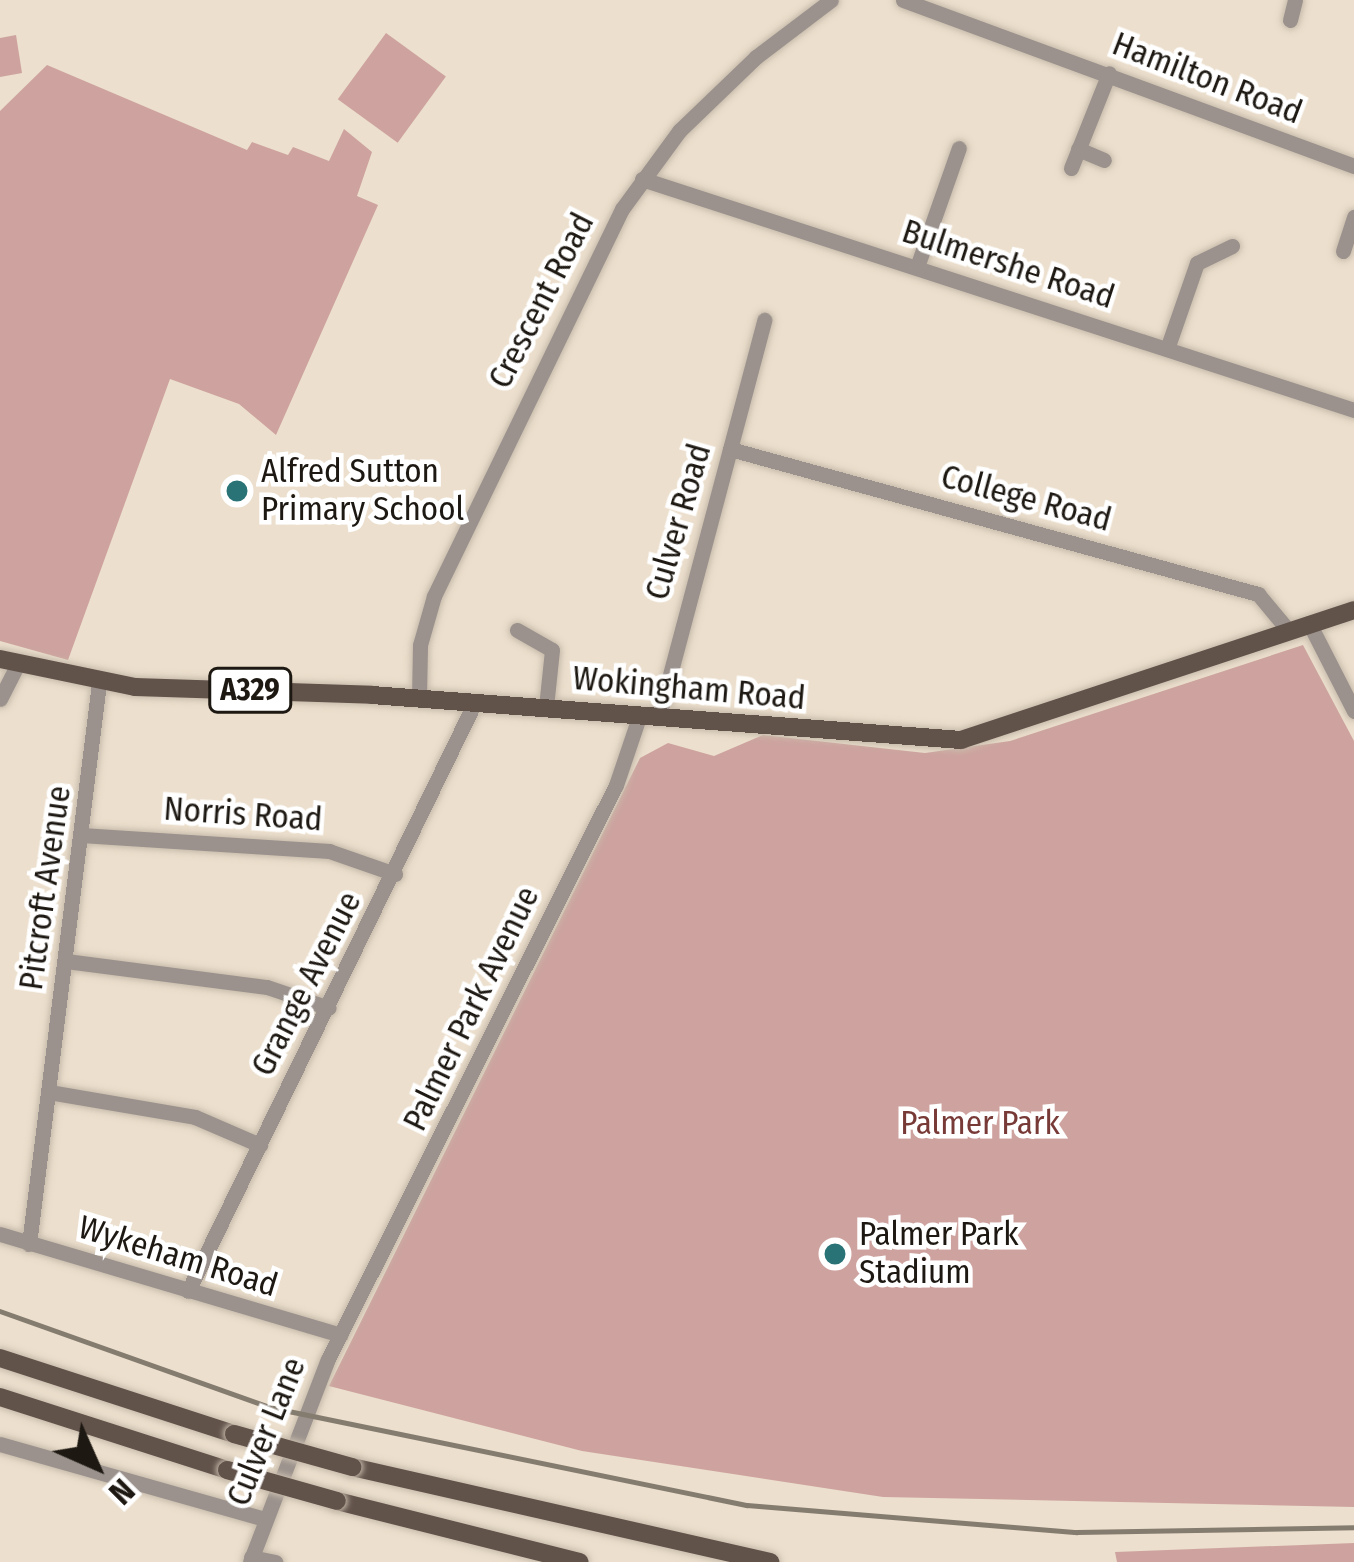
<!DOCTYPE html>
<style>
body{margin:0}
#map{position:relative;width:1354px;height:1562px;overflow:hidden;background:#ecdfcd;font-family:"Fira Sans Condensed",sans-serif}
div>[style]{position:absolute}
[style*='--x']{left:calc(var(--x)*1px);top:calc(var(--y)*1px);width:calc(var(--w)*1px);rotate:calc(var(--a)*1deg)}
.green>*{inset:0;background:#cea39f;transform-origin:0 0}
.roads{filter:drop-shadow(0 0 3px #c7bbab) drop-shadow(0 0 3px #c7bbab)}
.minor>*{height:15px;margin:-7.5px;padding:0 7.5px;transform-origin:7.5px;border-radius:7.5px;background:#9b928d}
.major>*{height:18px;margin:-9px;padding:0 9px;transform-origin:9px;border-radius:9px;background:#61524a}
.rail>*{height:4.5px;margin:-2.25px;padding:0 2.25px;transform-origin:2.25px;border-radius:2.25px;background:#857c70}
.bridges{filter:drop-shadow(0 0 3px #c7bbab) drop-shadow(0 0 3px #c7bbab)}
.major-bridge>*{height:18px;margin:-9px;padding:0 9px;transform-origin:9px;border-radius:9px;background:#61524a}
.dots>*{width:33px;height:33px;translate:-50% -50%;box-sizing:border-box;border:6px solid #fff;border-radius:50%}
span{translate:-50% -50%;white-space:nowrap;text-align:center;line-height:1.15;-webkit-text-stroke:9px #fff;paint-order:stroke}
.shield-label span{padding:3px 9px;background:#fff;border:3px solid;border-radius:9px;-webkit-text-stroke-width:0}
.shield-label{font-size:30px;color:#1d1812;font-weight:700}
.street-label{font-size:33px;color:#1d1812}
.poi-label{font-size:33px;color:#1d1812}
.left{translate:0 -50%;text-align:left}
.park-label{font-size:33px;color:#783a37}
.north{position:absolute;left:36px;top:1406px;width:120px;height:120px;-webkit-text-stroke:9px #fff;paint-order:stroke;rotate:135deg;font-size:33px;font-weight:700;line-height:48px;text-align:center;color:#1d1812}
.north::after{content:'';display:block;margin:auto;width:42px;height:54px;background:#1d1812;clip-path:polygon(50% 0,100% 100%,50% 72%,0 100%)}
</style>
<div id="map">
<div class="green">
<div style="left:386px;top:33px;width:74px;height:82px;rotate:36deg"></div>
<div style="clip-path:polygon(16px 35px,22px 73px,0 77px,0 38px)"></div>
<div style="clip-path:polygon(47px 65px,247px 150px,252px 142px,288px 155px,293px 147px,329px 161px,344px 129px,372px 152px,357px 196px,378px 205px,276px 435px,239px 404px,170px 379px,68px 660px,0 641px,0 111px)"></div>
<div style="clip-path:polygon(1303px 645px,1354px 741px,1354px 1507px,883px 1497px,582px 1451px,329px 1386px,640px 758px,668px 743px,714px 756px,763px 735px,925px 753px,1010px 741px)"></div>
<div style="clip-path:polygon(1354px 1543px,1354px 1562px,1117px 1562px,1115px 1552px)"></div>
</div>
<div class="roads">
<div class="minor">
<div style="--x:903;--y:0;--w:481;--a:20.2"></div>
<div style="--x:1290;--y:20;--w:21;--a:-76"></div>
<div style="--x:1078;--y:149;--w:28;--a:23"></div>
<div style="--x:1071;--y:168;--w:102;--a:-68.2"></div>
<div style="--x:642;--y:179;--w:749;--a:17.98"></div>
<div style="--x:1343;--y:251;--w:36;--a:-72"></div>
<div style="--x:917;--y:267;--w:126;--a:-70.6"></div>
<div style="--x:1167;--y:349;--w:91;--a:-70.8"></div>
<div style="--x:1197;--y:263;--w:39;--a:-26"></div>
<div style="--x:730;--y:449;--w:548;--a:15.36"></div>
<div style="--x:1258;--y:594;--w:47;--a:50.2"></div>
<div style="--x:1309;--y:623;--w:99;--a:62.9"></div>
<div style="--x:517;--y:630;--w:40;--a:29.7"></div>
<div style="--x:552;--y:650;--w:57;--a:96"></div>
<div style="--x:419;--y:698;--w:53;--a:-88.9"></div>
<div style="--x:420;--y:645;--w:51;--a:-74.1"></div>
<div style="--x:434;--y:596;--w:430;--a:-64.1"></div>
<div style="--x:622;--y:209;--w:97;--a:-53.8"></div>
<div style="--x:679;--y:131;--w:107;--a:-43.9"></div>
<div style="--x:756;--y:57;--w:94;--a:-37.2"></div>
<div style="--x:0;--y:699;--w:37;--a:-63"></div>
<div style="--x:659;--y:716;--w:410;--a:-75.1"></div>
<div style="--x:81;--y:835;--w:249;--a:3.7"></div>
<div style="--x:329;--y:851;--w:70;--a:19.2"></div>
<div style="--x:66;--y:961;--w:203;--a:7.4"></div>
<div style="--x:267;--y:987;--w:65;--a:18.7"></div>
<div style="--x:49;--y:1092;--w:148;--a:9.7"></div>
<div style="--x:195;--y:1117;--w:71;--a:23.3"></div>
<div style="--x:0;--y:1234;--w:355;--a:16.5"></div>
<div style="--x:29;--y:1244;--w:565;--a:-82.89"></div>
<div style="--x:188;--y:1291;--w:655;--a:-64.02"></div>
<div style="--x:0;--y:1444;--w:275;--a:15.8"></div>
<div style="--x:251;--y:1557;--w:25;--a:12"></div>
<div style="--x:250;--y:1562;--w:217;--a:-69"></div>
<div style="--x:328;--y:1359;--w:642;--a:-63.36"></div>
<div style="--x:616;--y:785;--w:75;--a:-71.3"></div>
</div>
<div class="major">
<div style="--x:0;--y:659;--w:138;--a:11.7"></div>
<div style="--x:135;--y:687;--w:237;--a:1.9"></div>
<div style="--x:372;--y:695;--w:591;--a:4.37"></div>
<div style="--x:961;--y:740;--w:414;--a:-18.3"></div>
<div style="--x:0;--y:1358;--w:246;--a:18"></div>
<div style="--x:0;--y:1397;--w:238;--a:17.8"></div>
<div style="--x:352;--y:1467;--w:429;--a:12.8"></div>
<div style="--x:337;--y:1501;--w:250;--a:14.1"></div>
</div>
</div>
<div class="rail">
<div style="--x:0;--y:1311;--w:286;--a:19.6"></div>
<div style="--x:269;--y:1407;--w:488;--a:11.6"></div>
<div style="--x:747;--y:1505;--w:331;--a:4.7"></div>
<div style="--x:1077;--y:1532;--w:277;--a:-1"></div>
</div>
<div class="bridges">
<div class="major-bridge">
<div style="--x:234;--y:1434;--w:123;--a:15.6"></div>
<div style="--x:227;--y:1470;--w:114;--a:15.7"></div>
</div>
</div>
<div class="dots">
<div style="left:237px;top:491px;background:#297377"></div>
<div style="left:835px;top:1254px;background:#297377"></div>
</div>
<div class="shield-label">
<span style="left:250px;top:690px">A329</span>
</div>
<div class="street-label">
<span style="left:1207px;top:79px;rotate:21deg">Hamilton Road</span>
<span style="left:1008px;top:265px;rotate:18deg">Bulmershe Road</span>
<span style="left:542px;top:301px;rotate:-63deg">Crescent Road</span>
<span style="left:1026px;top:499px;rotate:15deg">College Road</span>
<span style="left:679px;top:522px;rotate:-74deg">Culver Road</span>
<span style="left:689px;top:689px;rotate:5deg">Wokingham Road</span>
<span style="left:243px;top:815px;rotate:4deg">Norris Road</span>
<span style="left:46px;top:888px;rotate:-82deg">Pitcroft Avenue</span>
<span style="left:307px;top:984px;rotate:-63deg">Grange Avenue</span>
<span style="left:472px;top:1009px;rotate:-64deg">Palmer Park Avenue</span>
<span style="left:178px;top:1257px;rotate:17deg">Wykeham Road</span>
<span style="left:267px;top:1432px;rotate:-68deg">Culver Lane</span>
</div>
<div class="poi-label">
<span class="left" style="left:261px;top:491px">Alfred Sutton<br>Primary School</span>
<span class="left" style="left:859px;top:1254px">Palmer Park<br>Stadium</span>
</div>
<div class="park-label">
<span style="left:980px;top:1124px">Palmer Park</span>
</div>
<div class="north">N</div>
</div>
